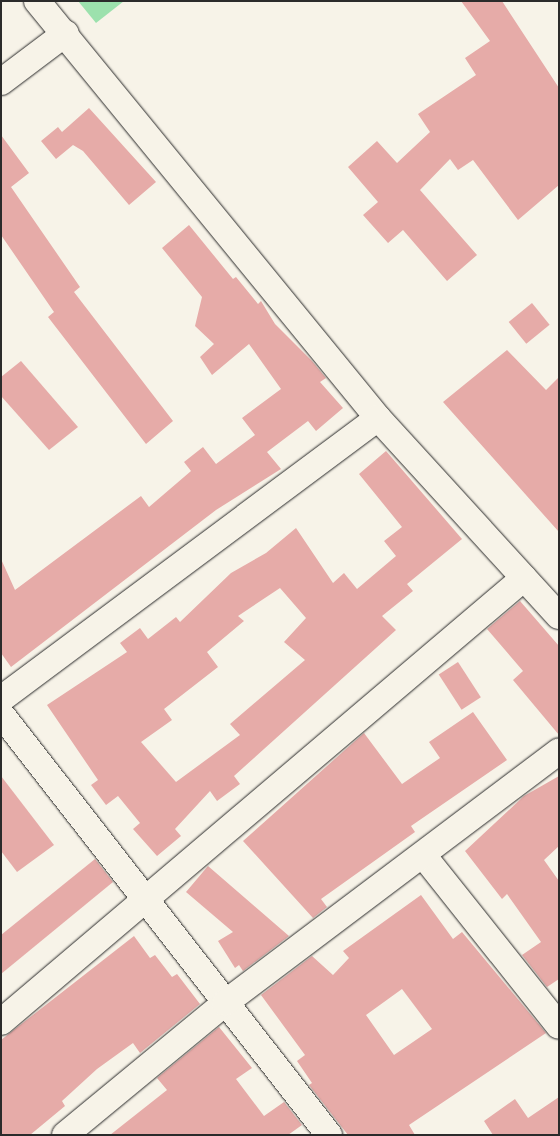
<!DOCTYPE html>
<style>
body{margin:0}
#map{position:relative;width:560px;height:1136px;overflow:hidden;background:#f7f3e8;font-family:Caveat,sans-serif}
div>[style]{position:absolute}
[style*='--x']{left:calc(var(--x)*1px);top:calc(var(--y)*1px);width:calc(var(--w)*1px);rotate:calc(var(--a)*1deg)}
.green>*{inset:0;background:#9ce1ad}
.building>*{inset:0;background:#e6aba8;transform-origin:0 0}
.roads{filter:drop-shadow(0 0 1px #2b2b2b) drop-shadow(0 0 1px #2b2b2b)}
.minor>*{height:26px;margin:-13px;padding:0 13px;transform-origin:13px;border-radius:13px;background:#f7f3e8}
span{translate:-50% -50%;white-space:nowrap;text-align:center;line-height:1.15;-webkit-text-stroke:4px #f7f3e8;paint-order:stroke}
.frame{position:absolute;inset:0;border:2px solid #2b2b2b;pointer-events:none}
</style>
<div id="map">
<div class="green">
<div style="clip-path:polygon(78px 1px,124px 1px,96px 23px)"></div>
</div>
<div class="building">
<div style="clip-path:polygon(461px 1px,502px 1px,559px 88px,559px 185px,518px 220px,473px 160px,458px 170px,450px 159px,420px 190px,477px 255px,447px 281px,403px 230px,388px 243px,363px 215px,378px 202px,348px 167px,377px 141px,397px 163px,430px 132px,418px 114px,476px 75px,465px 58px,490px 41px)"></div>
<div style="clip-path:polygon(89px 108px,156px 182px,129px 205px,83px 151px,73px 145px,56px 159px,41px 141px,58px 127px,62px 132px)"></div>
<div style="clip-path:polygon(1px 135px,29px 173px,11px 187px,80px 287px,74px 292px,173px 421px,146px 444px,48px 317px,54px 312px,1px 235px)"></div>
<div style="clip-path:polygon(189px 225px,233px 279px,236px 277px,258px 304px,261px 301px,275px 324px,312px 361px,326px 378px,320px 382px,343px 408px,316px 431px,308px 421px,267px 452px,281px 469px,216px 510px,11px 667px,1px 653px,1px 559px,15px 590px,141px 496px,149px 507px,191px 471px,184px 462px,203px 447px,216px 464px,255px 435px,242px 418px,281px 389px,249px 344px,212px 375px,200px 357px,214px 344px,195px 326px,202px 297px,162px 248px)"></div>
<div style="left:532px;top:303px;width:28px;height:30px;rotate:51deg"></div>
<div style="clip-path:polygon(507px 350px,546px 390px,559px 377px,559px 532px,443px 402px)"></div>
<div style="clip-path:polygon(21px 361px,78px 427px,49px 450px,1px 396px,1px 377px)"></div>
<div style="clip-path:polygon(evenodd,386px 451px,462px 539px,407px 584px,413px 591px,382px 616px,396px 630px,234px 776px,240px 784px,217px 801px,210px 791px,175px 829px,181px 836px,157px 856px,133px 829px,140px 823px,118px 796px,106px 805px,91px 785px,98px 780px,47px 705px,127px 652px,120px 643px,140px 628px,148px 639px,176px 617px,180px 622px,231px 573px,266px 553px,296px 528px,333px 583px,344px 573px,357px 589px,396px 556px,384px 541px,402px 527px,359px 474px,386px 451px,280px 588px,306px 618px,284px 642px,305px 660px,230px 724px,240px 735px,176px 782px,141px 742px,172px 720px,164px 709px,218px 667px,207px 652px,244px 621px,238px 616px,280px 588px)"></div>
<div style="clip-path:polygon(520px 601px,559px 646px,559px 735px,513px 680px,523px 671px,487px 629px)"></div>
<div style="left:458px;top:662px;width:42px;height:23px;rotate:57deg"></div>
<div style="clip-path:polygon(473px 712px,507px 760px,411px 826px,415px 832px,321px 899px,327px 907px,313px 918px,243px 841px,364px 733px,402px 784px,440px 758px,429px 742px)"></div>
<div style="clip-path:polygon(1px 776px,54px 845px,17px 872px,1px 851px)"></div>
<div style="clip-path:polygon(559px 776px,559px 846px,544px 860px,559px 881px,559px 979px,547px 987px,522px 955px,541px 942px,507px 894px,502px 899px,465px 851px,524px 796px)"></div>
<div style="clip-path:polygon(95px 859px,113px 882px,1px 974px,1px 935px)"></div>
<div style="clip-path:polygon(208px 866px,289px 936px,243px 971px,239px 965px,235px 968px,218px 941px,233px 932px,186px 892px)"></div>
<div style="clip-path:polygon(evenodd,421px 895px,453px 939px,462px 932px,546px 1033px,409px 1125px,415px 1135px,348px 1135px,309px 1085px,312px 1083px,297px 1061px,305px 1055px,261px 995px,312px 956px,333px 975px,349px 958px,343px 951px,421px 895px,402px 989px,432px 1029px,394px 1055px,366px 1015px,402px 989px)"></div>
<div style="clip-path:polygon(134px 936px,150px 958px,155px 955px,172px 977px,177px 974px,200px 1004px,140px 1053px,133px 1043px,97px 1069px,62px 1101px,65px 1106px,30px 1135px,1px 1135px,1px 1040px)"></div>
<div style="clip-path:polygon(219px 1027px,252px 1068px,236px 1079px,264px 1116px,284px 1102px,302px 1125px,288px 1135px,110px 1135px,167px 1090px,157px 1078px)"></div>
<div style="clip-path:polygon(559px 1097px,559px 1135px,493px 1135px,484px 1121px,515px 1099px,528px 1118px)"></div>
</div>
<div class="roads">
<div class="minor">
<div style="--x:37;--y:1;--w:539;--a:50.73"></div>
<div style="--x:378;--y:418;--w:268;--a:47.6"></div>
<div style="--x:1;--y:82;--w:81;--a:-37"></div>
<div style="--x:1;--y:699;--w:470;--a:-36.7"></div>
<div style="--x:1;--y:714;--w:534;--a:52.08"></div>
<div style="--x:423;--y:855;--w:218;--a:51.5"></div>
<div style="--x:1;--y:1022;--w:686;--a:-40.33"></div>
<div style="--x:65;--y:1135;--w:207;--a:-39.5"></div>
<div style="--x:225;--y:1003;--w:418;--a:-37"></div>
</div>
</div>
<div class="frame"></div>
</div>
